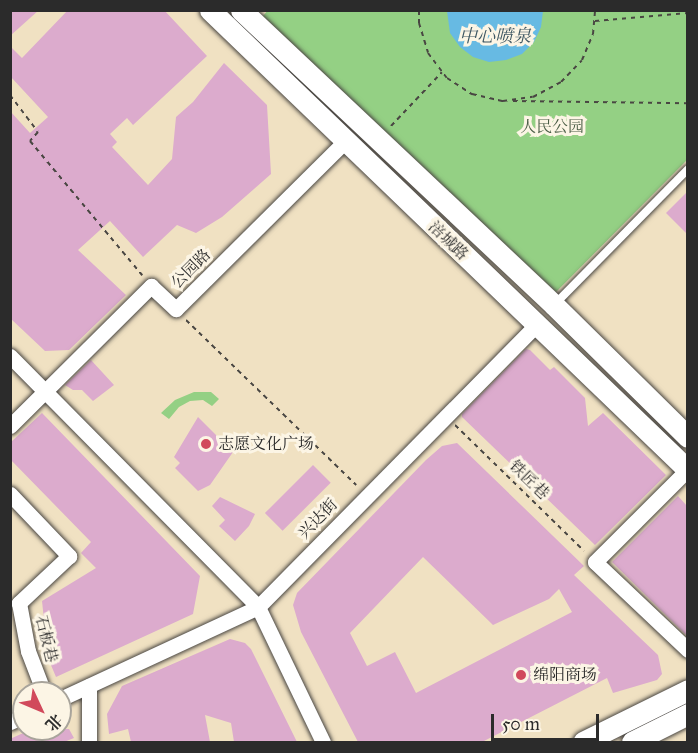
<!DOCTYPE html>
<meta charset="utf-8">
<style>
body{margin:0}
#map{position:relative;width:698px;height:753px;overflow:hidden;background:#f0e1c2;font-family:"IM FELL Great Primer","Noto Serif SC",serif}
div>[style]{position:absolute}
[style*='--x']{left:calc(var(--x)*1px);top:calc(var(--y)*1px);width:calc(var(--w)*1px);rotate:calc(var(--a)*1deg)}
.green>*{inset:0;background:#94d084}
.water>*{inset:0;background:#67bae3}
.building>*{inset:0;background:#dcabcd;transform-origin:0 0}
.path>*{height:2px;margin-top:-1px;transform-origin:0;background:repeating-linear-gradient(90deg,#494642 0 4.5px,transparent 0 9px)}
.roads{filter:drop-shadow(0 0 2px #494642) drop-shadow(0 0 2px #494642)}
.lane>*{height:8px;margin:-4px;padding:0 4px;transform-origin:4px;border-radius:4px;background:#fff}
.street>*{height:15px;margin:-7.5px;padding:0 7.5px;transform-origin:7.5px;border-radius:7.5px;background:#fff}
.secondary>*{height:21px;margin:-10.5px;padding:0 10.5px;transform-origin:10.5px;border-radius:10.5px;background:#fff}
.dots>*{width:16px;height:16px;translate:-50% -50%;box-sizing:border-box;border:3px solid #fcf5e5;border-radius:50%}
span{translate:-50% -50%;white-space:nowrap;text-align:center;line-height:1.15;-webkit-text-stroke:6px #fcf5e5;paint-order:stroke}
.park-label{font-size:16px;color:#4a5d46}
.street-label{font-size:16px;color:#2b2b2b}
.poi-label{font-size:16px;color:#2b2b2b}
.left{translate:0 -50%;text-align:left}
.water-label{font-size:18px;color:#3d5662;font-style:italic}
.frame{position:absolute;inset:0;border:12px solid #2b2b2b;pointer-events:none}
.north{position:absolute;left:12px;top:681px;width:60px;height:60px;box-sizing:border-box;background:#fcf5e5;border:2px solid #a8a49b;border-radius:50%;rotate:134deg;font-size:16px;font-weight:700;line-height:24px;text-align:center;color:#2b2b2b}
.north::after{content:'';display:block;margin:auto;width:21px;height:27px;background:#d1495b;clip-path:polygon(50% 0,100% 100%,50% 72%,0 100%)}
.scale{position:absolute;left:491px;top:714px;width:108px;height:27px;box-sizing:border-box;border:3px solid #2b2b2b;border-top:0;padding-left:8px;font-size:18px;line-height:21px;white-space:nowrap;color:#2b2b2b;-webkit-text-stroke:4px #fcf5e5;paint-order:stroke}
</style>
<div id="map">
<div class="green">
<div style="clip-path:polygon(268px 10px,687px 11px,687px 160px,556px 292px,263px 16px)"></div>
<div style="clip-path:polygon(194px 392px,211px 392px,219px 399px,212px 406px,203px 400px,190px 401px,179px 407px,169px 419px,161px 413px,175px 400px)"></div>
</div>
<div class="water">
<div style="clip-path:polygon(447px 11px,447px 10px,543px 11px,541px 27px,534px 42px,522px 54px,506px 60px,489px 62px,473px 57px,460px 47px,450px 33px)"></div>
</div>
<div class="building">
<div style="clip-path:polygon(10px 10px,39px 10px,10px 36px)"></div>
<div style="clip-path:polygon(68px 10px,164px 10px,207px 56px,133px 125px,127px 118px,110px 134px,117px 142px,112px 147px,148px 185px,172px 159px,176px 117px,193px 102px,224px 63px,267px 105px,271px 174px,222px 217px,196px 233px,177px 225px,143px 257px,110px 221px,78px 250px,126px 295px,69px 350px,45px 351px,10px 318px,10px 111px,30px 133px,48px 117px,10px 76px,10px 46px,22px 58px)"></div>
<div style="clip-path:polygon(687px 192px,687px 234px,666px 213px)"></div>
<div style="clip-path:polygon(526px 349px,530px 350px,550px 370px,554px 367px,585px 398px,588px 426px,603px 413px,666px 475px,595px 545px,462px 417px,462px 414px)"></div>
<div style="clip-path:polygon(91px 360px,114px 385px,93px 401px,82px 390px,73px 390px,65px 385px)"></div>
<div style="clip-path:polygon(42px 413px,200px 576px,193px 614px,56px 677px,48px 658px,42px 601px,96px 568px,81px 553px,91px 542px,10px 459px,10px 443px)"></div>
<div style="clip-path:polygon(198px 417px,233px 452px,210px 485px,198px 491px,175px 468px,180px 463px,174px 457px)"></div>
<div style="clip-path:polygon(evenodd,457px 443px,584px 566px,574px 575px,658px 655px,662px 674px,657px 680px,613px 693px,607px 678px,482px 742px,358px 742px,301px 632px,293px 605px,297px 593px,426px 460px,442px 446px,457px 443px,423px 557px,493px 625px,549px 599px,559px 589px,572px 612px,416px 693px,395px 652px,367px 666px,350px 633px,423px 557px)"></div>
<div style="left:313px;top:465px;width:25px;height:68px;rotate:45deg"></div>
<div style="clip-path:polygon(678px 496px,687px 506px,687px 636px,612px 562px)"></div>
<div style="clip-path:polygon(220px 497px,255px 514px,249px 526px,235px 541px,219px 526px,225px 520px,212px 506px)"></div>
<div style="clip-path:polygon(230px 639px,245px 643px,251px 649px,297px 742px,234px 742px,231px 723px,205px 715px,210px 742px,131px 742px,128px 729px,109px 734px,107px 714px,122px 686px)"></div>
<div style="clip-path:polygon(32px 729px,69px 729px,74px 738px,64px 742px,10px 742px,10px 739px)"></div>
</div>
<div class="path">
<div style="--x:419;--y:10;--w:13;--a:90"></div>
<div style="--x:419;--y:23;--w:31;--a:73"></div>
<div style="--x:428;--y:53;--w:31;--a:53"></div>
<div style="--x:447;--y:78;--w:30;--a:33"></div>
<div style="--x:472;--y:94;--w:32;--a:13"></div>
<div style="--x:503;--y:101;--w:30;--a:-8"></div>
<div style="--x:533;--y:97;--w:32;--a:-28"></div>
<div style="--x:561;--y:82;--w:30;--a:-46"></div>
<div style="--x:582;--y:60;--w:28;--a:-67"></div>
<div style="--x:593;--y:34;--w:24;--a:-85"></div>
<div style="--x:595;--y:21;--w:93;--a:-4.9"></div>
<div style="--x:10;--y:95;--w:46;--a:52.9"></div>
<div style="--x:38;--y:132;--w:12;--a:132"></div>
<div style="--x:30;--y:141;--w:175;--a:50.1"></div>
<div style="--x:513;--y:101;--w:175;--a:0.7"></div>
<div style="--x:391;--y:126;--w:74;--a:-46.6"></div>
<div style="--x:186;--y:320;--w:237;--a:44.1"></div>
<div style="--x:455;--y:425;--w:180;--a:44.3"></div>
</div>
<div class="roads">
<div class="lane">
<div style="--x:556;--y:303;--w:188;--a:-45.4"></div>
</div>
<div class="street">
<div style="--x:10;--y:356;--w:353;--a:45.3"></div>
<div style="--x:258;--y:607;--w:150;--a:64.3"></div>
<div style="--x:10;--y:426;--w:199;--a:-44.8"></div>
<div style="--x:151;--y:286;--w:34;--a:43"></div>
<div style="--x:176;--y:309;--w:237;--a:-44.8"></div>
<div style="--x:687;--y:470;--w:130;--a:135"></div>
<div style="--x:595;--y:562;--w:128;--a:43.4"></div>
<div style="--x:10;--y:494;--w:86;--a:46.4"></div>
<div style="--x:69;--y:556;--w:69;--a:136.8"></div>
<div style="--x:19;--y:603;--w:49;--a:79.4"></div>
<div style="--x:28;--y:651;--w:45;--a:69.1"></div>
<div style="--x:89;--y:686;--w:56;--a:90"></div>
<div style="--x:60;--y:699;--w:218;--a:-24.9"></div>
<div style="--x:258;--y:607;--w:396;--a:-45.4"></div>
<div style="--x:10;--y:722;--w:15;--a:-23"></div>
</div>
<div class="secondary">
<div style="--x:210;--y:10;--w:663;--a:43.9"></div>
<div style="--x:241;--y:10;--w:430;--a:43.3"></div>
<div style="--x:554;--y:305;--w:188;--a:44.6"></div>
<div style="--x:583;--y:742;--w:117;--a:-26.3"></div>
<div style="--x:632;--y:742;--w:63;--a:-26.6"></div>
</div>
</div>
<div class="dots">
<div style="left:206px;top:444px;background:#d1495b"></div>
<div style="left:521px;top:675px;background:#d1495b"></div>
</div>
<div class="park-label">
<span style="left:552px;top:127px">人民公园</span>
</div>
<div class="street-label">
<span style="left:448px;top:241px;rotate:44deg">涪城路</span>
<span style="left:191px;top:269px;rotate:-45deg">公园路</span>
<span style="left:529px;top:480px;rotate:44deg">铁匠巷</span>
<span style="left:318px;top:519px;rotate:-46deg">兴达街</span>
<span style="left:46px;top:639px;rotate:76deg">石板巷</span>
</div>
<div class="poi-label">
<span class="left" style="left:218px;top:444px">志愿文化广场</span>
<span class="left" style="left:533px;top:675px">绵阳商场</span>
</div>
<div class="water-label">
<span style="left:495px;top:36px">中心喷泉</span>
</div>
<div class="frame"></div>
<div class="north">北</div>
<div class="scale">50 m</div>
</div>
